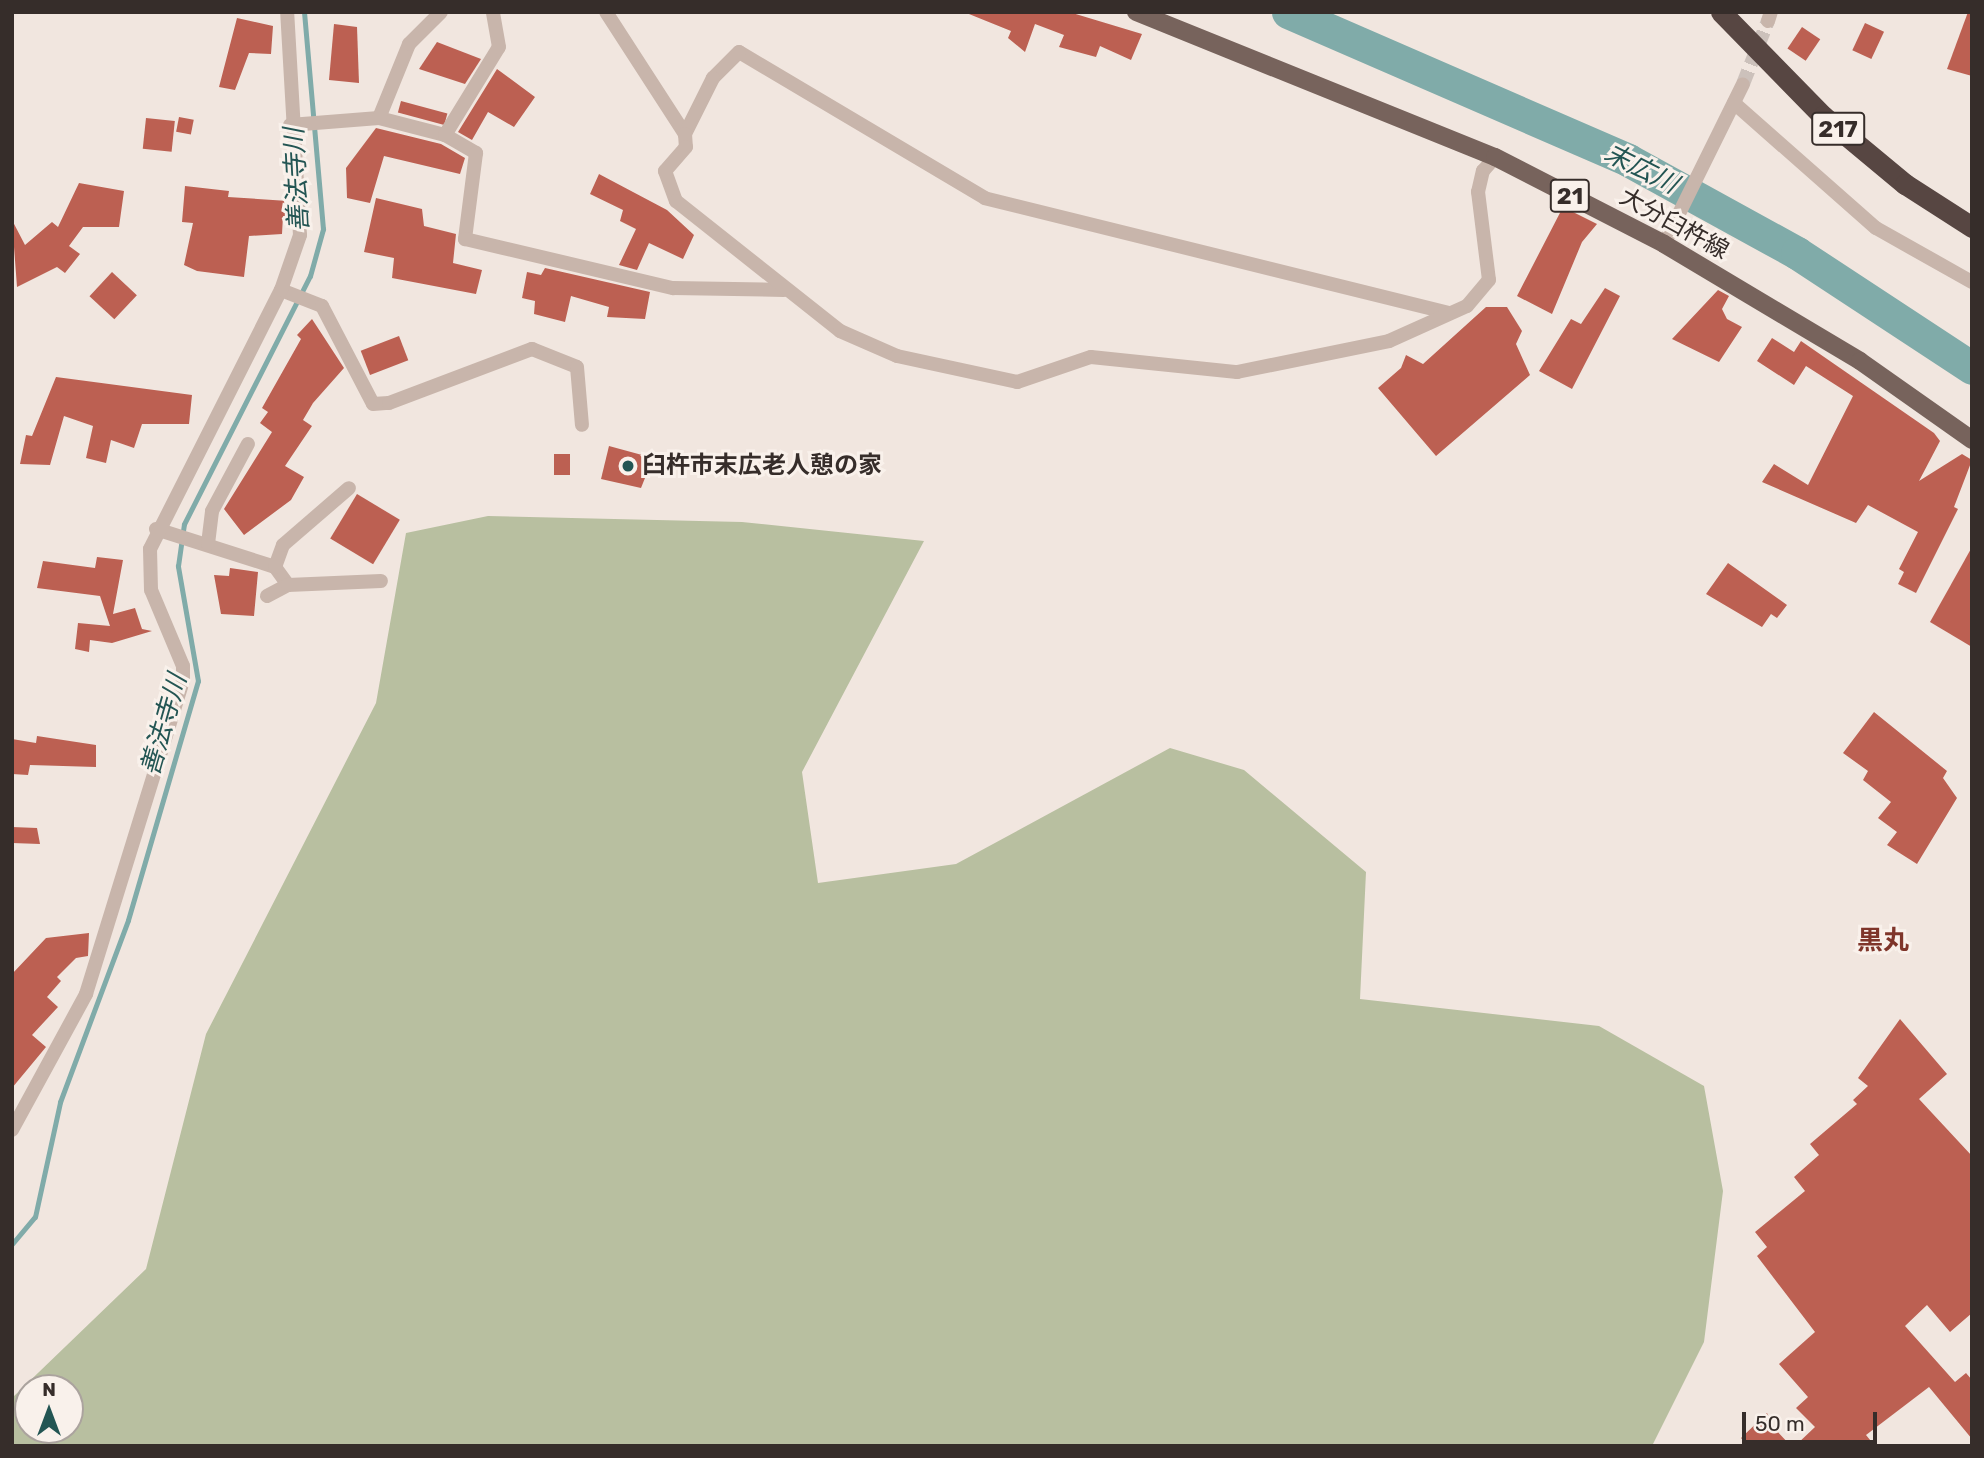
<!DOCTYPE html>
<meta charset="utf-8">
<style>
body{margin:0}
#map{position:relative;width:1984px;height:1458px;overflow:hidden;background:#f1e6df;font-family:Rubik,"Noto Sans JP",sans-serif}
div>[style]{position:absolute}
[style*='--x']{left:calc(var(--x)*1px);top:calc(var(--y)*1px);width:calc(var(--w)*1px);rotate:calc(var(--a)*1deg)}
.green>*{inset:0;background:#b8bfa0}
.stream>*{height:5px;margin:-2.5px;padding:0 2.5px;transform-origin:2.5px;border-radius:2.5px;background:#80aba9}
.river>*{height:33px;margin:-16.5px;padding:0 16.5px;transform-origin:16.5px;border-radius:16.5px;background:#80aba9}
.building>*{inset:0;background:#bc6052;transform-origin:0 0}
.street-tunnel>*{height:14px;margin-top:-7px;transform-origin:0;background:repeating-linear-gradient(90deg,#ccc1bb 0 14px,transparent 0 21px)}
.street>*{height:14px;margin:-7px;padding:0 7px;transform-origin:7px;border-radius:7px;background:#c8b5ab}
.primary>*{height:18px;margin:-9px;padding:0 9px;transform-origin:9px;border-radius:9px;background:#77635c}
.highway>*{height:21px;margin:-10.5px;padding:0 10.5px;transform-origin:10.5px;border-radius:10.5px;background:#574642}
.dots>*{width:19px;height:19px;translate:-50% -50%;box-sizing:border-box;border:4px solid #f9f1eb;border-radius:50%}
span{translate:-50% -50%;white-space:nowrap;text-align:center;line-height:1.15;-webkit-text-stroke:6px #f9f1eb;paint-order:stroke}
.shield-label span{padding:2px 5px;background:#f9f1eb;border:2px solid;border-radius:5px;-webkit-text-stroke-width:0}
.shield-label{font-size:23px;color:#362d2a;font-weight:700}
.street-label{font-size:24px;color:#362d2a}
.poi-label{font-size:24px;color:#362d2a;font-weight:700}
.left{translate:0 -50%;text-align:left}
.water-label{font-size:26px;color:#235553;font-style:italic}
.neighbourhood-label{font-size:26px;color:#7f352a;font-weight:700}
.frame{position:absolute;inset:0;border:14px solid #362d2a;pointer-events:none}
.north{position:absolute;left:14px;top:1374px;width:70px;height:70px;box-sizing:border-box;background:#f9f1eb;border:2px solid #aba39e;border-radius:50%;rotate:0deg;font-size:19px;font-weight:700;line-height:28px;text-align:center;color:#362d2a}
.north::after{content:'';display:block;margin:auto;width:24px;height:32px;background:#235553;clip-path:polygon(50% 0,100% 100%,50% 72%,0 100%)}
.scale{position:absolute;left:1742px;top:1412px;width:135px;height:32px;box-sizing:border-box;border:4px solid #362d2a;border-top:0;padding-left:9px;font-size:21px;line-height:24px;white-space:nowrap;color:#362d2a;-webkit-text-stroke:5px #f9f1eb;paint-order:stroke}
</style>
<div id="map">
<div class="green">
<div style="clip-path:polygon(evenodd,488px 516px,742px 522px,924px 541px,802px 772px,818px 883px,956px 864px,1170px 748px,1244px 770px,1366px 872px,1360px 999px,1599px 1026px,1704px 1086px,1723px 1191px,1704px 1342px,1652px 1446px,12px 1446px,12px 1398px,146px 1269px,206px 1034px,376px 703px,406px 533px,488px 516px,28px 1388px,70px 1388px,70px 1430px,28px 1430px,28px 1388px)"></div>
</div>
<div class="stream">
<div style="--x:12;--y:1244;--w:35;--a:-50"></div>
<div style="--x:35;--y:1217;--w:118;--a:-77.7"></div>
<div style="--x:60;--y:1102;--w:194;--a:-69.5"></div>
<div style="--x:128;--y:920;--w:249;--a:-73.7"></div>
<div style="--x:198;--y:681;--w:117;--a:-99.9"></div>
<div style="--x:178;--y:566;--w:42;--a:-81.9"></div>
<div style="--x:184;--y:524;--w:278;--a:-63.1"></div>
<div style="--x:310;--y:276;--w:49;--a:-74.5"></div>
<div style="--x:323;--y:229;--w:218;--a:-95"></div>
</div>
<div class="river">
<div style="--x:1288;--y:12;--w:371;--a:23.5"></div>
<div style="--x:1628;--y:160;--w:193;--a:28.8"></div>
<div style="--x:1797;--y:253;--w:209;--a:33.3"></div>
</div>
<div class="building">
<div style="clip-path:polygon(964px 12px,1069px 12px,1142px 34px,1131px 60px,1100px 46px,1096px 57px,1059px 47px,1064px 35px,1035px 24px,1025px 52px,1008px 38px,1011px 31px)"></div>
<div style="clip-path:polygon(1968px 12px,1972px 12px,1972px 76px,1947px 69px)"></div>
<div style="clip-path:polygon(237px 18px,273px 26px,271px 54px,249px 53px,235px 90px,219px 87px)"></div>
<div style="left:1865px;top:23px;width:21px;height:30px;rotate:25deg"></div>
<div style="clip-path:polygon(334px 24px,357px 27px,359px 83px,329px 80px)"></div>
<div style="left:1802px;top:27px;width:22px;height:26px;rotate:34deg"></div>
<div style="clip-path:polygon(437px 42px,481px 59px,465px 84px,419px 69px)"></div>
<div style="clip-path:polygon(497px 69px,535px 97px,514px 127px,488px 112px,472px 140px,458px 132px)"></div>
<div style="left:401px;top:101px;width:48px;height:12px;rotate:15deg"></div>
<div style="left:179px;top:117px;width:15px;height:15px;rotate:11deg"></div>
<div style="left:146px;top:118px;width:29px;height:31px;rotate:6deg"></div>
<div style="clip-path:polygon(376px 128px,441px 144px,465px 158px,460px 174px,384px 156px,370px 203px,347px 198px,346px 168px)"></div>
<div style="clip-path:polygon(599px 174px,667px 210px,694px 235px,683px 259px,649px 243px,637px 270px,619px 265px,636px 229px,620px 221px,623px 210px,590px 194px)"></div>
<div style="clip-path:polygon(79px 183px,124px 191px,119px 227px,83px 227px,69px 246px,80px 254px,65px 273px,57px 267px,17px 287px,12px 220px,25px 245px,52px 222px,58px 227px)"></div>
<div style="clip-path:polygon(185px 186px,229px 191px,228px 197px,288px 201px,289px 217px,283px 216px,282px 234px,249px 236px,244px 277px,197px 271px,184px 265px,193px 223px,182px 222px)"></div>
<div style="clip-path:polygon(376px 198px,422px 209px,424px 226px,456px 234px,453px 263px,482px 270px,476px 294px,392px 278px,394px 258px,364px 252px)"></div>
<div style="clip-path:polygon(1563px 207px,1597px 224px,1582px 242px,1552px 314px,1517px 296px)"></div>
<div style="clip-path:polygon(545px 268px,650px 292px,645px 319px,607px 317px,609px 307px,571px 296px,565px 322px,534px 314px,535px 301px,522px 298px,527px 272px,541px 275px)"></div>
<div style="left:112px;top:272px;width:34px;height:33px;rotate:43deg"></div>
<div style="clip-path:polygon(1605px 288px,1620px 296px,1572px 389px,1539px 371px,1571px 319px,1581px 324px)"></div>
<div style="clip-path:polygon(1718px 290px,1729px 296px,1722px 309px,1727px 319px,1742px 327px,1719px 362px,1672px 339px)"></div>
<div style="clip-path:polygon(1486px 307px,1507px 307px,1522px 331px,1516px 344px,1530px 375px,1436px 456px,1378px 388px,1401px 368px,1406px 355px,1423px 364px)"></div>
<div style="clip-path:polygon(312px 319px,344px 368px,313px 403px,303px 420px,312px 426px,285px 466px,304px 477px,291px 500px,244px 535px,224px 509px,272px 432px,260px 423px,268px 412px,262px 408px,301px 339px,297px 335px)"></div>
<div style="left:399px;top:336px;width:26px;height:41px;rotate:69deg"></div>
<div style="clip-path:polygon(1772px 338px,1794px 352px,1801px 341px,1934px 433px,1940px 441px,1919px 481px,1962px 454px,1972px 460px,1954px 507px,1958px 509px,1916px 593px,1898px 584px,1904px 572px,1899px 569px,1918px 532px,1868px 505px,1856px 523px,1762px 482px,1774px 464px,1808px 485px,1853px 396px,1806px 366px,1794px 385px,1757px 361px)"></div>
<div style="clip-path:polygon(56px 377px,192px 395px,189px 424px,142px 424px,134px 448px,111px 440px,106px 463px,86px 458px,93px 426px,64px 416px,50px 465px,20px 464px,26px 435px,32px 436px)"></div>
<div style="clip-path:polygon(609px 446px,653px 458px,641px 488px,601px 479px)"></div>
<div style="left:554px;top:454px;width:16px;height:21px"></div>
<div style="left:357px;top:494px;width:50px;height:52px;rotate:31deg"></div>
<div style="clip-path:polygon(1972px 547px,1972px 647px,1930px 622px)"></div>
<div style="clip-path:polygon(97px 557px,123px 560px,113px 614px,135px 608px,142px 629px,152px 631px,112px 643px,90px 640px,89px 652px,75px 649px,78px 623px,110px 626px,100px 596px,37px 588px,43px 561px,95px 568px)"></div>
<div style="clip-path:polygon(1728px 563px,1787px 605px,1777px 618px,1771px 614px,1762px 627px,1706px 594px)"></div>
<div style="clip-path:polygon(230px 568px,258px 572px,254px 616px,221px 614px,214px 575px,229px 576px)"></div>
<div style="clip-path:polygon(1874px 712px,1947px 771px,1943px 778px,1957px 798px,1917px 864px,1887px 845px,1897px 832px,1878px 818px,1891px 802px,1863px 780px,1868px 771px,1843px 753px)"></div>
<div style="clip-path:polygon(37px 736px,96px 745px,96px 767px,30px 765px,28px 775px,12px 774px,12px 739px,36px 743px)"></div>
<div style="clip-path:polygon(12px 827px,37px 828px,40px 844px,12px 843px)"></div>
<div style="clip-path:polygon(89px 933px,88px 956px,76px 958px,57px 977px,61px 981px,47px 997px,58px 1007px,32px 1035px,46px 1047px,12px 1088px,12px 974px,46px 938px)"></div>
<div style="clip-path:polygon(1900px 1019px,1947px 1074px,1919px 1099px,1972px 1156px,1972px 1313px,1950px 1332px,1927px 1305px,1905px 1326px,1955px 1382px,1966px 1373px,1972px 1380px,1972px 1439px,1929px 1387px,1866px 1435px,1875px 1446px,1795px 1446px,1815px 1427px,1796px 1408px,1808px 1397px,1779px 1364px,1815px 1332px,1757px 1256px,1767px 1247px,1755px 1232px,1805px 1191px,1794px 1177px,1819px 1155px,1810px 1144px,1857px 1104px,1853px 1100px,1868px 1086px,1858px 1078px)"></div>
<div style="clip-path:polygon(1767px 1413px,1774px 1428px,1791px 1446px,1748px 1446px,1741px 1438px)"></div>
</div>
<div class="street-tunnel">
<div style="--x:1743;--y:84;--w:68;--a:-68.4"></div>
</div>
<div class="street">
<div style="--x:606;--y:12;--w:145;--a:57.1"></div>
<div style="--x:1768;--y:21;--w:9;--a:-72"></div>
<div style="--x:1734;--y:103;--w:189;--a:41.4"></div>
<div style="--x:1876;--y:228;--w:110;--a:29.4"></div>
<div style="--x:379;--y:118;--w:68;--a:14.4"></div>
<div style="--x:445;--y:135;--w:36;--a:30"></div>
<div style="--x:476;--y:153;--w:87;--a:97.3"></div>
<div style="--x:465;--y:239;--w:214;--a:13.3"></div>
<div style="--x:673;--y:288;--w:111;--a:1"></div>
<div style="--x:290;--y:125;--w:89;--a:-4.5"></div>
<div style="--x:379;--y:118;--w:80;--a:-67.9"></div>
<div style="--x:409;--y:44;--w:45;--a:-45"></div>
<div style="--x:445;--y:135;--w:103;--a:-58.5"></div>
<div style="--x:499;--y:47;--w:36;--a:-100"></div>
<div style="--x:1664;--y:244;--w:178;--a:-63.7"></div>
<div style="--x:281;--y:290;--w:44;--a:21.3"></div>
<div style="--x:322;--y:306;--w:110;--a:62.5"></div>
<div style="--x:373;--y:404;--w:16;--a:-4"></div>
<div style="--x:389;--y:403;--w:153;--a:-20.7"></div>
<div style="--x:532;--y:349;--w:48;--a:21.8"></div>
<div style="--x:577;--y:367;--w:58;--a:85.1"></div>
<div style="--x:1449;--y:313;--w:478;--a:-166.1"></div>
<div style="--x:985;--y:198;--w:286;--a:-149.3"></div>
<div style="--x:739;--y:52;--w:37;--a:135"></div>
<div style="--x:713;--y:78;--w:63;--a:116.6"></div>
<div style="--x:685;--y:134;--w:13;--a:86"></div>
<div style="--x:686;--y:147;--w:32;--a:131"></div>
<div style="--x:665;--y:171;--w:32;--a:70"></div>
<div style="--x:676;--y:201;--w:209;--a:38.4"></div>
<div style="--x:840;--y:331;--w:62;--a:23.7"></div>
<div style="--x:897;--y:356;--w:123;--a:12.2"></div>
<div style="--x:1017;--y:382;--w:78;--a:-18.7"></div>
<div style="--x:1091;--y:357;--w:147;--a:5.9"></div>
<div style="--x:1237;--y:372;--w:155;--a:-11.5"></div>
<div style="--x:1389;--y:341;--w:85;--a:-24.2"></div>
<div style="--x:1467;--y:306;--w:34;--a:-50"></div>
<div style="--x:1489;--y:280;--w:89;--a:-97.1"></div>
<div style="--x:1478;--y:192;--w:22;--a:-77"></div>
<div style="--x:1483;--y:171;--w:18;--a:-49"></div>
<div style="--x:156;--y:529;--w:125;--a:17.7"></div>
<div style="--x:275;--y:567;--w:22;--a:54"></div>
<div style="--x:208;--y:544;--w:33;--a:-83"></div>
<div style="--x:212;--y:511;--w:76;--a:-61.8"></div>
<div style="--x:275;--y:567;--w:23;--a:-70"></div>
<div style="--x:283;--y:545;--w:87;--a:-40.8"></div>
<div style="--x:267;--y:596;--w:24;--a:-28"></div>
<div style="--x:288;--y:585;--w:93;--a:-2.5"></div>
<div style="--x:12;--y:1130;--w:155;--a:-61.4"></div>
<div style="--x:86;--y:994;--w:328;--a:-72.8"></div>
<div style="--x:183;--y:681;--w:15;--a:-90"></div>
<div style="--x:183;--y:666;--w:82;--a:-112.8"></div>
<div style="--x:151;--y:590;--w:41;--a:-91.4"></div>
<div style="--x:150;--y:549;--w:290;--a:-63.2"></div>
<div style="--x:281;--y:290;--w:58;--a:-70.9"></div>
<div style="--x:300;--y:235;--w:223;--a:-93.3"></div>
</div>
<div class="primary">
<div style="--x:1136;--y:12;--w:387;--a:22"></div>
<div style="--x:1495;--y:157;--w:190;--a:27.2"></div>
<div style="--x:1664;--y:244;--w:228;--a:30.8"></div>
<div style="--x:1860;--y:361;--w:137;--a:35.2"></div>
</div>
<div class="highway">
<div style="--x:1721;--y:12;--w:146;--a:45.6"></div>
<div style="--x:1823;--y:116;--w:107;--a:39.7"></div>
<div style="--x:1905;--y:184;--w:80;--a:32.7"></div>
</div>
<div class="dots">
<div style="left:628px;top:466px;background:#235553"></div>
</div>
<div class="shield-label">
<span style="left:1838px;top:129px">217</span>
<span style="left:1570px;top:196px">21</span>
</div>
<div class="street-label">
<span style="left:1674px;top:224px;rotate:29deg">大分臼杵線</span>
</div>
<div class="poi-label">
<span class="left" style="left:642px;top:466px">臼杵市末広老人憩の家</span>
</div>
<div class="water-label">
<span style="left:1641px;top:169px;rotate:27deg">末広川</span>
<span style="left:297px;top:180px;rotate:-93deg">善法寺川</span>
<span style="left:164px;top:725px;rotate:-74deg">善法寺川</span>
</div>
<div class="neighbourhood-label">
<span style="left:1883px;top:941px">黒丸</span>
</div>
<div class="frame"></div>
<div class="north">N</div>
<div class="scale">50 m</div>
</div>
